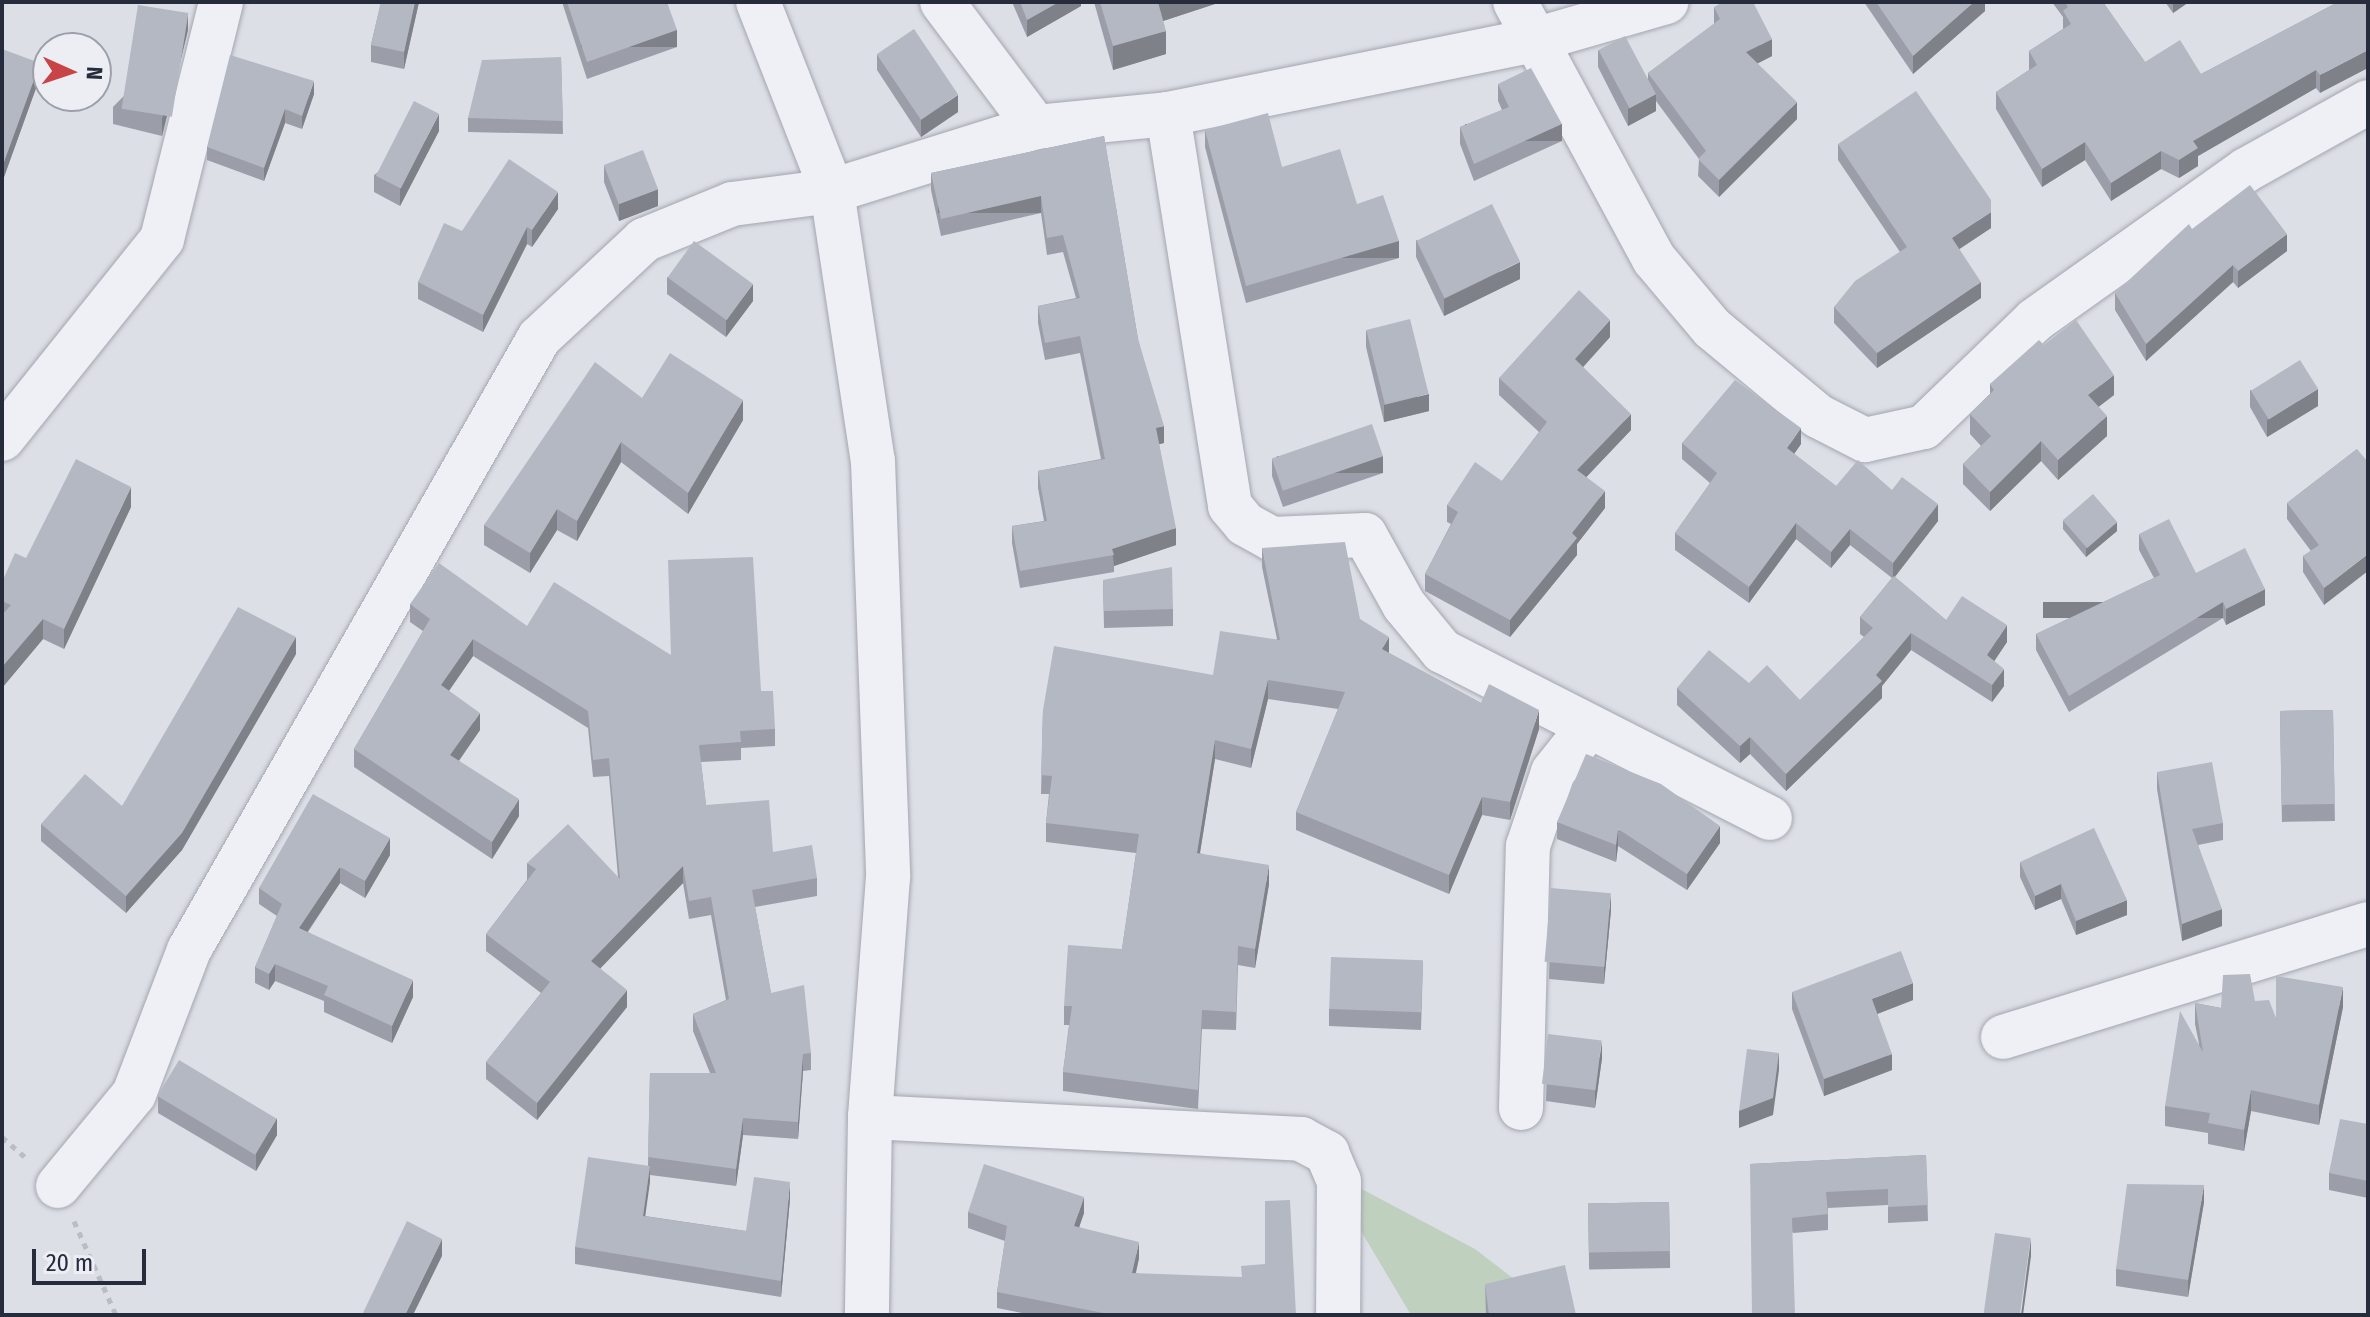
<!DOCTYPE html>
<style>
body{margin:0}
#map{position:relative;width:2370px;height:1317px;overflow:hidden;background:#dddfe6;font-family:"Fira Sans Condensed",sans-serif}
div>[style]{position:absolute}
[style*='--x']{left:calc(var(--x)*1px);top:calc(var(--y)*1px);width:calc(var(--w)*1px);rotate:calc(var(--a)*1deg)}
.green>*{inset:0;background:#c0d0be}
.path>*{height:5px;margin-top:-2.5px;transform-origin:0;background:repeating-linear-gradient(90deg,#bbbdc5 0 6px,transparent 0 12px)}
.roads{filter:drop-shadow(0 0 2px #a3a6b0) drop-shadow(0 0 2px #a3a6b0)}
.minor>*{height:44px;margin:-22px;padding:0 22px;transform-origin:22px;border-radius:22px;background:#eff0f5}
.wall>*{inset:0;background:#9b9ea8;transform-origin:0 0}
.shaded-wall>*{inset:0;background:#7e8188;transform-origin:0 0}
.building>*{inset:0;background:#b4b8c3;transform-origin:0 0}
span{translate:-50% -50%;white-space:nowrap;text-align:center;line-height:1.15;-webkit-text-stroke:6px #eceef4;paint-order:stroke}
.frame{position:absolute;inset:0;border:4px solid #272c3c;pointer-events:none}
.north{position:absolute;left:32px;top:32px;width:80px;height:80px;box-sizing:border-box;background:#eceef4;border:2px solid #9da0aa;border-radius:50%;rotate:93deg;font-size:22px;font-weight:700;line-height:32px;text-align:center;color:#272c3c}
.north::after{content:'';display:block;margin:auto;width:28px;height:36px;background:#c94446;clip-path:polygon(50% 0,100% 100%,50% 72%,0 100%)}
.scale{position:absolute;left:32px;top:1249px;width:114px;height:36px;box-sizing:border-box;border:4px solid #272c3c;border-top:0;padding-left:10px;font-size:24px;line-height:28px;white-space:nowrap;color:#272c3c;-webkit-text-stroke:6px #eceef4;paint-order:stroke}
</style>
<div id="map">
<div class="green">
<div style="clip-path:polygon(1324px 1169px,1475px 1249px,1561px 1315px,1411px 1315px)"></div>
</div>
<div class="path">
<div style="--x:2;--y:1137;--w:35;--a:41"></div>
<div style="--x:74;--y:1221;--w:103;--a:65.9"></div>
</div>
<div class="roads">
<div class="minor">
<div style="--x:758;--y:2;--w:203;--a:68.6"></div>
<div style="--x:832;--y:191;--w:273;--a:81.4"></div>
<div style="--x:873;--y:461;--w:416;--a:87.9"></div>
<div style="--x:888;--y:877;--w:241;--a:94.3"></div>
<div style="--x:870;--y:1117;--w:198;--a:90.9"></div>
<div style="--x:942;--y:2;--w:156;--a:53.1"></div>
<div style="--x:1515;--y:2;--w:292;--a:61.6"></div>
<div style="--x:1654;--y:259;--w:90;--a:50"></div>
<div style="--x:1712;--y:328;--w:138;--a:39.7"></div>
<div style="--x:1818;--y:416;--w:53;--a:27.1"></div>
<div style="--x:1865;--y:440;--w:60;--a:-12.4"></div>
<div style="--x:1924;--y:427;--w:154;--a:-43.9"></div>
<div style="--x:2035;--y:320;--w:259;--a:-35.4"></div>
<div style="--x:2246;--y:170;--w:140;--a:-29.1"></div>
<div style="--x:1168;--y:114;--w:397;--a:81"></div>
<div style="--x:1230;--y:506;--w:23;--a:50"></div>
<div style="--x:1245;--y:524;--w:31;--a:29"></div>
<div style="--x:1272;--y:539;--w:93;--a:-2.5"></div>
<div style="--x:1365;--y:535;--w:80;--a:60.9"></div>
<div style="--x:1404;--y:605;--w:60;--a:50.4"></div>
<div style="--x:1442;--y:651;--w:368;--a:27"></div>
<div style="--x:2;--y:439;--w:256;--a:-51.3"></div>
<div style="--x:162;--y:239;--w:244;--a:-76"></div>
<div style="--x:2003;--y:1037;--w:382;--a:-17.2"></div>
<div style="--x:1521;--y:1108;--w:262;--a:-88.5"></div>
<div style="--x:1528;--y:846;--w:78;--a:-71.3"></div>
<div style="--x:1553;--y:772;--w:56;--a:-51.5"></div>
<div style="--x:870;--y:1117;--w:432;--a:2.9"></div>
<div style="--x:1301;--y:1139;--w:30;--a:28"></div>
<div style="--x:1327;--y:1153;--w:30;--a:67"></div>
<div style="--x:1339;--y:1181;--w:134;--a:90.4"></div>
<div style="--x:58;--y:1186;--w:119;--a:-50.4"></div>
<div style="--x:134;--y:1094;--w:154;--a:-69.1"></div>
<div style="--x:189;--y:950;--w:705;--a:-60.23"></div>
<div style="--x:539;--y:338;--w:144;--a:-43"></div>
<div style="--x:644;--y:240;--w:95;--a:-22.2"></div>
<div style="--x:732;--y:204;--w:101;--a:-7.4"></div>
<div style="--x:832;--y:191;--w:214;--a:-17.4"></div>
<div style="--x:1036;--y:127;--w:133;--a:-5.6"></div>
<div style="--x:1168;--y:114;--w:370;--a:-11.4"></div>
<div style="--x:1531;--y:41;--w:141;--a:-16.1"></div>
</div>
</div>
<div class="wall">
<div style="clip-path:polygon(381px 2px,419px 2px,404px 69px,371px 62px,371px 45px)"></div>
<div style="clip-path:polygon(562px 2px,667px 2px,677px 47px,587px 79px)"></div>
<div style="clip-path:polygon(1012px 2px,1081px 2px,1081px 6px,1027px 37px)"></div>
<div style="clip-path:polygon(1094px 2px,1221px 2px,1163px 21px,1166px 54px,1113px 70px)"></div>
<div style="clip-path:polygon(1864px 2px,1985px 2px,1985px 11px,1913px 74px)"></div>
<div style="clip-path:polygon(2052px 2px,2103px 2px,2145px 62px,2201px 74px,2338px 2px,2320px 93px,2316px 88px,2198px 156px,2198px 166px,2179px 178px,2161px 169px,2111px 201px,2085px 160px,2042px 187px,1996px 109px,1996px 92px,2029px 70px,2029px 51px,2063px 29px,2063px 17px)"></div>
<div style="clip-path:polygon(2165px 2px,2189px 2px,2173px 13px)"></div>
<div style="clip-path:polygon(1714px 7px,1772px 56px,1757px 64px,1797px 119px,1719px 197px,1698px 176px,1699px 159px,1656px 101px,1656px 111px,1628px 126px,1598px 67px,1598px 50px,1648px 79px,1648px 73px,1714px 24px)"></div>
<div style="clip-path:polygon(188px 30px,162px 136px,113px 124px,113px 107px)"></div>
<div style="clip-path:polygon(2px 49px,40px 77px,4px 177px,2px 176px)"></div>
<div style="clip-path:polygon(877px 54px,958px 112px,921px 137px,877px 70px)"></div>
<div style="clip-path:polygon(561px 57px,563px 134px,468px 132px,468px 118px)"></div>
<div style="clip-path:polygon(1498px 84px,1562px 141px,1474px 181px,1460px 144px,1460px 127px,1502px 110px,1498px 101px)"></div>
<div style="clip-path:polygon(314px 94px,302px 129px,285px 123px,264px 181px,207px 160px,207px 147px)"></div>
<div style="clip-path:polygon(1205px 130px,1282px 167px,1399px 258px,1246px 303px,1205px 147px)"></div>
<div style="clip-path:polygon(439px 131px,400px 206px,374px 192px,374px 175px)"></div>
<div style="clip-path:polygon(1104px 136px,1138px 339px,1164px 443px,1159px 444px,1176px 545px,1114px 566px,1114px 572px,1020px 588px,1012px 543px,1012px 526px,1044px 521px,1038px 488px,1038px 471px,1101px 459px,1080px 353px,1045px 360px,1038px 323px,1038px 306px,1076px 298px,1063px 252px,1047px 255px,1041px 213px,941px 236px,931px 190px,931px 173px)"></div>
<div style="clip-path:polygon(1838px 144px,1991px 228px,1959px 249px,1981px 298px,1877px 368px,1834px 323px,1834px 307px,1900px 252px,1838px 160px)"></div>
<div style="clip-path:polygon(604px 165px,658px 206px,619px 221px,604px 182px)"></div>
<div style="clip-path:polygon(558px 209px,532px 247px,527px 244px,483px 332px,418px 299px,418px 282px,462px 231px)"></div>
<div style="clip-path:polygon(2192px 229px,2287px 251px,2238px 288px,2233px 282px,2146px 361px,2115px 310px,2115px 293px)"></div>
<div style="clip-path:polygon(1416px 240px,1520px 279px,1444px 316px,1416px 257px)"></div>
<div style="clip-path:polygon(667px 277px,753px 301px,726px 337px,667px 294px)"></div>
<div style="clip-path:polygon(1366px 330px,1429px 411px,1384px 422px,1366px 347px)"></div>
<div style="clip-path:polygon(1610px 337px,1583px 367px,1631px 430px,1586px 477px,1605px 508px,1577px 544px,1577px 555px,1510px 637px,1425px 591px,1425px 574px,1451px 524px,1447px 522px,1447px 505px,1502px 481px,1539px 432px,1499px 395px,1499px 378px)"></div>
<div style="clip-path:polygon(2044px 345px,2114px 395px,2098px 407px,2107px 436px,2058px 480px,2041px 461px,1990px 511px,1963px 484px,1963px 464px,1981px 446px,1970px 434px,1970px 414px,1990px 394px,1990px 384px)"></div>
<div style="clip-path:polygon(2250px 390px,2318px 406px,2267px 437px,2250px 407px)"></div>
<div style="clip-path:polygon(642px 398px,743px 420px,688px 514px,621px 462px,577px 541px,557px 530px,530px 573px,484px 545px,484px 525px)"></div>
<div style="clip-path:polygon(1682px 443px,1801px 444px,1794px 454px,1836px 486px,1892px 490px,1938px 521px,1895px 577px,1946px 620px,2007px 642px,1994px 661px,2004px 686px,1992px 702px,1911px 650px,1882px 686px,1882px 698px,1786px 791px,1750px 754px,1740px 763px,1677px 705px,1677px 688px,1749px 683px,1800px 700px,1864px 637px,1860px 634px,1860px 617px,1892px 578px,1850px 545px,1831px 568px,1796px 539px,1749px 603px,1675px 550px,1675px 533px,1710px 483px,1682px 459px)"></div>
<div style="clip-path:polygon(2357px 449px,2324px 605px,2303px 572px,2303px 556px,2311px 551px,2287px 519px,2287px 503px)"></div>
<div style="clip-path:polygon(1272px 459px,1383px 473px,1283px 507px,1272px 476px)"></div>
<div style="clip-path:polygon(131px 507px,64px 649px,43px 639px,2px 688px,2px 582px)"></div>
<div style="clip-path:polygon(2063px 521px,2117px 531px,2086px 557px,2063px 529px)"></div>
<div style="clip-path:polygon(2139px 534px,2196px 573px,2265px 605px,2226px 625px,2223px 618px,2069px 712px,2036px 650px,2036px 634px,2154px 578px,2139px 550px)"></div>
<div style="clip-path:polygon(1262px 548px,1360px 619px,1389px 653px,1481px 703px,1539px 729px,1510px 820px,1482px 815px,1449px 894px,1296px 830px,1296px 812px,1338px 709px,1268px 699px,1251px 768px,1215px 759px,1200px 853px,1269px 884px,1255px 968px,1238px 965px,1236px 1030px,1202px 1029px,1198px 1109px,1063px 1091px,1063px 1072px,1069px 1025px,1064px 1025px,1064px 1006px,1122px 949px,1136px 853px,1046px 842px,1046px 823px,1049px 794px,1041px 794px,1043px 710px,1213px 675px,1277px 639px,1262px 567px)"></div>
<div style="clip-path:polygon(1103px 580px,1173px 609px,1173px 626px,1104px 628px)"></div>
<div style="clip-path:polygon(410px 604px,527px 626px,670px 655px,761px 691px,775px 729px,775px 746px,741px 748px,741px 760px,701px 762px,706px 805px,773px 852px,817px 878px,817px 896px,755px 907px,771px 993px,811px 1053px,811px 1070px,803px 1071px,798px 1139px,743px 1135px,736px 1186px,650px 1175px,645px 1216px,746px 1231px,790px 1199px,781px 1297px,575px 1264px,575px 1247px,648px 1166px,650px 1073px,710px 1073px,693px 1031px,693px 1014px,726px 1000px,711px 915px,689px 919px,683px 883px,600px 968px,627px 1007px,537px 1120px,486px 1079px,486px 1062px,541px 993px,486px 951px,486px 934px,527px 880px,527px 863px,618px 877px,609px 776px,593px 777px,588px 728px,473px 656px,449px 691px,480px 730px,459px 761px,519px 816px,492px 859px,354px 767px,354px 749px,423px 631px,410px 622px)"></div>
<div style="clip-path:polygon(296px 654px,182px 850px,126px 913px,41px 841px,41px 824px,122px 806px)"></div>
<div style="left:2333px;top:710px;width:111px;height:53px;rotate:89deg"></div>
<div style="clip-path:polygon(2157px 772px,2223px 823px,2223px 840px,2198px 845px,2222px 926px,2182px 941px,2157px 789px)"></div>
<div style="clip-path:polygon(1557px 822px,1720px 843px,1687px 890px,1618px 846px,1616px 862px,1557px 839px)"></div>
<div style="clip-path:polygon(390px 855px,365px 898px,340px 883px,308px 932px,413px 997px,392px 1043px,324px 1012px,324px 1001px,275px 981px,269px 990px,255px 983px,255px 967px,277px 916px,259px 904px,259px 888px)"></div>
<div style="clip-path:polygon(2020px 862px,2127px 915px,2076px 935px,2061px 899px,2035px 910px,2020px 877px)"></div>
<div style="clip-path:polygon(1551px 888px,1611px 910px,1604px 984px,1549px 979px)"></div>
<div style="clip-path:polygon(1423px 961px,1421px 1030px,1329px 1026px,1329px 1009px)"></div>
<div style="clip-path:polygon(1792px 992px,1913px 1000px,1877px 1014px,1892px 1070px,1824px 1096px,1792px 1009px)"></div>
<div style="clip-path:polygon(2255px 1001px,2276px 1018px,2343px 1007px,2319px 1125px,2251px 1111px,2244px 1151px,2208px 1144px,2208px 1133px,2165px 1126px,2165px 1106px,2199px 1044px,2195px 1024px,2195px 1003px,2221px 1008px)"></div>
<div style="clip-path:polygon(1548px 1034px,1602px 1058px,1595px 1108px,1546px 1101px)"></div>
<div style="clip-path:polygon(158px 1096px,277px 1135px,256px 1171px,158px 1113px)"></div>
<div style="clip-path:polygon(2368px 1124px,2368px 1198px,2329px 1190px,2329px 1173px)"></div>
<div style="clip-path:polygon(1926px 1155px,1928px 1221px,1888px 1223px,1888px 1205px,1828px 1208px,1828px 1230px,1793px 1233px,1750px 1164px)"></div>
<div style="left:1669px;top:1202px;width:66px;height:81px;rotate:89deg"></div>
<div style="clip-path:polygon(2204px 1202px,2188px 1297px,2116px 1286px,2116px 1269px)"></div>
<div style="clip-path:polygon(968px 1212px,1084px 1213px,1079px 1227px,1139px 1258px,1136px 1273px,1296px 1315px,1032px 1315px,997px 1308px,997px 1292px,1005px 1241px,968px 1228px)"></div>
<div style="clip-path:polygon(1485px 1284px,1576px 1315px,1486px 1315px)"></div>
</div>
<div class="shaded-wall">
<div style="clip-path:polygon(415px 2px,419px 2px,404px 69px,404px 52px)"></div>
<div style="clip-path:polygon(1059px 2px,1081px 2px,1081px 6px,1027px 37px,1027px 20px)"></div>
<div style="clip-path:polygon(1157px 2px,1221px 2px,1157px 23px)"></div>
<div style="clip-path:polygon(1974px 2px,1985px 2px,1985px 11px,1913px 74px,1913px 56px)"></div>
<div style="clip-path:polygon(2173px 2px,2189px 2px,2173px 13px)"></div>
<div style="clip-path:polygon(188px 13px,188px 30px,162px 136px,162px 119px)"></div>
<div style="left:677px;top:30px;width:17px;height:96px;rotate:90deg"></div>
<div style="clip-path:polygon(1166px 31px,1166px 54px,1113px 70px,1113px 46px)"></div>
<div style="clip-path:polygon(1772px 39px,1772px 56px,1746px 69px,1746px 52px)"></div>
<div style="clip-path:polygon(2368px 50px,2368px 68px,2320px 93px,2320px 75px)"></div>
<div style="clip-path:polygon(40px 63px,40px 77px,4px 177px,4px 162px)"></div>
<div style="clip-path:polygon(2316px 70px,2316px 88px,2198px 156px,2198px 166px,2179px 178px,2179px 160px,2193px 141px)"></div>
<div style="clip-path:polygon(314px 81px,314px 94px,302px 129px,302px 116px)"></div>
<div style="clip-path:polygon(1656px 94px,1656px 111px,1628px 126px,1628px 109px)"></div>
<div style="clip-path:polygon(958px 95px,958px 112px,921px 137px,921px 120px)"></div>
<div style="clip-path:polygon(1797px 102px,1797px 119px,1719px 197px,1719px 180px)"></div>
<div style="clip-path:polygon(285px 109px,285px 123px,264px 181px,264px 168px)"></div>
<div style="clip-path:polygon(439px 114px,439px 131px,400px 206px,400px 189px)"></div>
<div style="left:1562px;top:124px;width:17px;height:97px;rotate:90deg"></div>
<div style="clip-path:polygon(2085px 142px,2085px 160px,2042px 187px,2042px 169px)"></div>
<div style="clip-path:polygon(2161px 151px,2161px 169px,2111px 201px,2111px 183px)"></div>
<div style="clip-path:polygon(658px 189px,658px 206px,619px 221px,619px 204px)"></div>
<div style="clip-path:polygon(558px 192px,558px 209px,532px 247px,532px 230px)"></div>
<div style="left:1041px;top:196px;width:17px;height:103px;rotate:90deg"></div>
<div style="clip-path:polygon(1991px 212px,1991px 228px,1952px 254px,1952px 238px)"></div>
<div style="clip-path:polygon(527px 227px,527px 244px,483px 332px,483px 315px)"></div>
<div style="clip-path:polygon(2287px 234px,2287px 251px,2238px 288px,2238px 271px)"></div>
<div style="left:1399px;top:241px;width:17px;height:159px;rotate:90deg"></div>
<div style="clip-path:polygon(1520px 262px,1520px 279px,1444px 316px,1444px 299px)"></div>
<div style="clip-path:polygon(2233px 265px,2233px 282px,2146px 361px,2146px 344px)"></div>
<div style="clip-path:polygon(1981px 282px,1981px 298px,1877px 368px,1877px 353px)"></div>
<div style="clip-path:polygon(753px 284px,753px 301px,726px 337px,726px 320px)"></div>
<div style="clip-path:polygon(1610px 320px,1610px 337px,1575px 376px,1575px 359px)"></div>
<div style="clip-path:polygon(2114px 375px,2114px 395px,2088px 415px,2088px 395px)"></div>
<div style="clip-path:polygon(2318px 389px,2318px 406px,2267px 437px,2267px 420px)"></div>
<div style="clip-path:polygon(1429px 394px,1429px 411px,1384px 422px,1384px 405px)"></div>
<div style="clip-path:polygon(743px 400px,743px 420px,688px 514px,688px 493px)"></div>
<div style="clip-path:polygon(1631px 414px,1631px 430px,1577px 487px,1577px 470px)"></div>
<div style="clip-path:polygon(2107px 416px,2107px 436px,2058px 480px,2058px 460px)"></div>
<div style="clip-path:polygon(1164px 426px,1164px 443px,1156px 445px,1156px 428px)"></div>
<div style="clip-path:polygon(1801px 428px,1801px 444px,1787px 464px,1787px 448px)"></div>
<div style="clip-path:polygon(2041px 441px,2041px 461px,1990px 511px,1990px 492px)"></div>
<div style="clip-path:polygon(621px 442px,621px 462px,577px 541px,577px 521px)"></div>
<div style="left:1383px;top:456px;width:17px;height:106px;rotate:90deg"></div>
<div style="clip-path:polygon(131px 487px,131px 507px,64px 649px,64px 629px)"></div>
<div style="clip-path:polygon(1605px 491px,1605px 508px,1577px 544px,1577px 555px,1510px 637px,1510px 620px,1572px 533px)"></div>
<div style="clip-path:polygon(1938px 504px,1938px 521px,1893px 579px,1893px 563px)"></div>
<div style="clip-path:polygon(557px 509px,557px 530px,530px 573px,530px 553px)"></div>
<div style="clip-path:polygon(2117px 522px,2117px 531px,2086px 557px,2086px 548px)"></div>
<div style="clip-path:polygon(1796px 523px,1796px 539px,1749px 603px,1749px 587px)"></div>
<div style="clip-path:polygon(1176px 528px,1176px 545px,1114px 566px,1112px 549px)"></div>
<div style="clip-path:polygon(1850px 529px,1850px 545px,1831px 568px,1831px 552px)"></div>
<div style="clip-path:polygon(2368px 554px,2368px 571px,2324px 605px,2324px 588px)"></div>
<div style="clip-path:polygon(2265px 589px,2265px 605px,2226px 625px,2226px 609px)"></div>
<div style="left:2223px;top:602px;width:16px;height:180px;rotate:90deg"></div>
<div style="clip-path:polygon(43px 619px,43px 639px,2px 688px,2px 667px)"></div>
<div style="clip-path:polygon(2007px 625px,2007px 642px,1987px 672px,1987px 655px)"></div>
<div style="clip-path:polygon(1911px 633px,1911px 650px,1882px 686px,1882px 698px,1786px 791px,1786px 774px,1876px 675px)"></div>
<div style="clip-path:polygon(296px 637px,296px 654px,182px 850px,126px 913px,126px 896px)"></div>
<div style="clip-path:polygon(1389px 637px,1389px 656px,1382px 649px)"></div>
<div style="clip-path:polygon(473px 639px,473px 656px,441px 702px,441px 685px)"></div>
<div style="clip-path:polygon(2004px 669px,2004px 686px,1992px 702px,1992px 685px)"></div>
<div style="clip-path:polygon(1268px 680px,1268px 699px,1251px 768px,1251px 749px)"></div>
<div style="clip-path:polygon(1539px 710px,1539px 729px,1510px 820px,1510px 802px)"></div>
<div style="clip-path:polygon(480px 713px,480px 730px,450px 773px,450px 755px)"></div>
<div style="clip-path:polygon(1750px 737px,1750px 754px,1740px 763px,1740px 746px)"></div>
<div style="clip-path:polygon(1215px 740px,1215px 759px,1197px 871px,1197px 853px)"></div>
<div style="clip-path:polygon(1482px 797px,1482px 815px,1449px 894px,1449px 875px)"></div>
<div style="clip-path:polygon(519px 799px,519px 816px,492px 859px,492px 842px)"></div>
<div style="clip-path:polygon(1720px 826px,1720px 843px,1687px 890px,1687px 874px)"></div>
<div style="clip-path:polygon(1618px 829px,1618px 846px,1616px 862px,1616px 845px)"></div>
<div style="clip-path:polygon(390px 838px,390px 855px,365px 898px,365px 881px)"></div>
<div style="clip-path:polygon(1269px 865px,1269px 884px,1255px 968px,1255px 949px)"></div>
<div style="clip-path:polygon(683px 866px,683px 883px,591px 978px,591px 961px)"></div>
<div style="clip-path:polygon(340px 867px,340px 883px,299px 944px,299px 928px)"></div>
<div style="clip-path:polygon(2061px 884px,2061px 899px,2035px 910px,2035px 896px)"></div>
<div style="clip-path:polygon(1611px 893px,1611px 910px,1604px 984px,1604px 967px)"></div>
<div style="clip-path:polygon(2127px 900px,2127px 915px,2076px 935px,2076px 921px)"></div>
<div style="clip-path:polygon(2222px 909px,2222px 926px,2182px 941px,2182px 924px)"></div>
<div style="clip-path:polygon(275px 964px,275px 981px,269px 990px,269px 974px)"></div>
<div style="clip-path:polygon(413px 980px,413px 997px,392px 1043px,392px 1026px)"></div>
<div style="clip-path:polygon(1913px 983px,1913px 1000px,1872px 1016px,1872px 999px)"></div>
<div style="clip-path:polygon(2343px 987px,2343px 1007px,2319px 1125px,2319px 1105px)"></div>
<div style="clip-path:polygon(627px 990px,627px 1007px,537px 1120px,537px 1103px)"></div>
<div style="clip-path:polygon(1602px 1041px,1602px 1058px,1595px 1108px,1595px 1091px)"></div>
<div style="clip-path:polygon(1779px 1053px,1779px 1070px,1773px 1115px,1739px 1128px,1739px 1111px)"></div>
<div style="clip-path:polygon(803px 1054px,803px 1071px,798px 1139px,798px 1122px)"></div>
<div style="clip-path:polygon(1892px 1054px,1892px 1070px,1824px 1096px,1824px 1079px)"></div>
<div style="clip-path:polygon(2251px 1090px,2251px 1111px,2244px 1151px,2244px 1130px)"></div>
<div style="clip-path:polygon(277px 1118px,277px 1135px,256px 1171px,256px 1154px)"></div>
<div style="clip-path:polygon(743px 1118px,743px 1135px,736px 1186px,736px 1169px)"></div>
<div style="clip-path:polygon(650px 1166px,650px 1182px,643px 1232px,643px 1216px)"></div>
<div style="clip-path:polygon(790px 1182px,790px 1199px,781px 1297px,781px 1281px)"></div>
<div style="clip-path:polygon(2204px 1185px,2204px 1202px,2188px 1297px,2188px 1280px)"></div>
<div style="clip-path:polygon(1084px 1197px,1084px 1213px,1074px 1242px,1074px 1226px)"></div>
<div style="clip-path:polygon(2031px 1238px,2031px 1256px,2023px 1315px,2021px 1315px)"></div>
<div style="clip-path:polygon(442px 1239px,442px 1256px,413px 1315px,405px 1315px)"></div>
<div style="clip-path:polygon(1139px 1242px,1139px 1258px,1132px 1289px,1132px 1273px)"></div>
</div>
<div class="building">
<div style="clip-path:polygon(381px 2px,415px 2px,404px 52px,371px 45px)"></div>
<div style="clip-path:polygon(567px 2px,667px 2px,677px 30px,587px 62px)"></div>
<div style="clip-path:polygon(1020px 2px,1059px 2px,1027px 20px)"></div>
<div style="clip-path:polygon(1100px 2px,1158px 2px,1166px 31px,1113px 46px)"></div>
<div style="clip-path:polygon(1723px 2px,1753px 2px,1772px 39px,1746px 52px,1797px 102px,1719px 180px,1698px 159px,1706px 151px,1648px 73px,1720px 19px,1714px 7px)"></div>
<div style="clip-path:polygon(1876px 2px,1974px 2px,1913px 56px)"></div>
<div style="clip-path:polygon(2065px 2px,2103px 2px,2145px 62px,2180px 40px,2201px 74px,2338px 2px,2368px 2px,2368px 50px,2320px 75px,2316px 70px,2193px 141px,2198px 148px,2179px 160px,2161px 151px,2111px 183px,2085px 142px,2042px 169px,1996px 92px,2037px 65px,2029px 51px,2071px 24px,2063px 11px,2068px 7px)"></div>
<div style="left:138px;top:5px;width:51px;height:105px;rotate:9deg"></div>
<div style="left:914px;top:29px;width:79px;height:45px;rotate:56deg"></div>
<div style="left:1625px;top:36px;width:66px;height:30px;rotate:62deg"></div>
<div style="clip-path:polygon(2px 49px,40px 63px,4px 162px,2px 162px)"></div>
<div style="clip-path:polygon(230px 55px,314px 81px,302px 116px,285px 109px,264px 168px,207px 147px)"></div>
<div style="clip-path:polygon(561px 57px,563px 121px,468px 118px,482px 60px)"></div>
<div style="clip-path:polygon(1531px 68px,1562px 124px,1474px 164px,1460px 127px,1509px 107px,1498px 84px)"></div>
<div style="clip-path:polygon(1916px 91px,1991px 200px,1991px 212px,1952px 238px,1981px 282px,1877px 353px,1834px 307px,1855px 281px,1907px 247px,1838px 144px)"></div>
<div style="left:414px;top:101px;width:28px;height:84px;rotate:27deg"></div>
<div style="clip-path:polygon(1268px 113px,1282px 167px,1340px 149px,1357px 204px,1383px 195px,1399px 241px,1246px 286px,1205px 130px)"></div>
<div style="clip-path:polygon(1104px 136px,1138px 339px,1164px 426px,1156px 428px,1176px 528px,1112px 549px,1114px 555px,1020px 571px,1012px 526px,1047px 521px,1038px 471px,1105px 459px,1080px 336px,1045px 343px,1038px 306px,1080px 298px,1063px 235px,1047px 238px,1041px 196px,941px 219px,931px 173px)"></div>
<div style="left:643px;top:150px;width:42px;height:42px;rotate:69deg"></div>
<div style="clip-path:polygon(509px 159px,558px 192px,532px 230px,527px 227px,483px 315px,418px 282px,444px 223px,462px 231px)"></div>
<div style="clip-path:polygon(2250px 185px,2287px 234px,2238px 271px,2233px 265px,2146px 344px,2115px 293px,2189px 224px,2192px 229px)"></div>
<div style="left:1492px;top:204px;width:64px;height:84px;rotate:64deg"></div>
<div style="left:694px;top:241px;width:73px;height:45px;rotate:36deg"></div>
<div style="clip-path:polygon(1579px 290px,1610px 320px,1575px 359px,1631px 414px,1577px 470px,1605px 491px,1572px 533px,1577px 538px,1510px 620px,1425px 574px,1458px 512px,1447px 505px,1475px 462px,1502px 481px,1547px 422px,1499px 378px)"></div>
<div style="left:1410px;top:319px;width:77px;height:45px;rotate:76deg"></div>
<div style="clip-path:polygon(2076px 320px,2114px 375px,2088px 395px,2107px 416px,2058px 460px,2041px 441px,1990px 492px,1963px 464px,1991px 436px,1970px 414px,1994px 390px,1990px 384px,2039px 340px,2044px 345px)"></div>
<div style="clip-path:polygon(670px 353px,743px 400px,688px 493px,621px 442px,577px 521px,557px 509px,530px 553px,484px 525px,595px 362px,642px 398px)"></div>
<div style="left:2300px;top:360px;width:34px;height:58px;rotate:58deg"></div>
<div style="clip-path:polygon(1735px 380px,1801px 428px,1787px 448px,1836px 486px,1858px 460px,1892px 490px,1902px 477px,1938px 504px,1893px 563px,1850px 529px,1831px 552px,1796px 523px,1749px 587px,1675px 533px,1717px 473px,1682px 443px)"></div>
<div style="left:1372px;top:424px;width:34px;height:106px;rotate:71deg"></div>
<div style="clip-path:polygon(2357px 449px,2368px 462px,2368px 554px,2324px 588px,2303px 556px,2319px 545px,2287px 503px)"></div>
<div style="clip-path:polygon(76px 459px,131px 487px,64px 629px,43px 619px,2px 667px,2px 615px,11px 605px,2px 601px,2px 582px,15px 553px,26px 558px)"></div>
<div style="left:2093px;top:494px;width:37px;height:40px;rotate:49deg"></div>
<div style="clip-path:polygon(2169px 519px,2196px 573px,2245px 548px,2265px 589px,2226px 609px,2223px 602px,2069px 696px,2036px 634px,2160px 575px,2139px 534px)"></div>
<div style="clip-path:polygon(1345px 542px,1360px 619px,1389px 637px,1382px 649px,1481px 703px,1489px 684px,1539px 710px,1510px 802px,1482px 797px,1449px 875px,1296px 812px,1345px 692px,1268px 680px,1251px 749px,1215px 740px,1197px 853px,1269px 865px,1255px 949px,1238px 946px,1236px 1012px,1202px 1010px,1198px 1090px,1063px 1072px,1072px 1006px,1064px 1006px,1068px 945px,1122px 949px,1139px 834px,1046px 823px,1052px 776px,1041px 775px,1043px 710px,1054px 646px,1213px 675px,1220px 631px,1280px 640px,1262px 548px)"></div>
<div style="clip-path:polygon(753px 557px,761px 691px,773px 691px,775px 729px,740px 731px,741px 742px,699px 745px,706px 805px,769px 800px,773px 852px,812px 845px,817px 878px,752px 890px,771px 993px,804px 985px,811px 1053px,803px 1054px,798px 1122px,743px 1118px,736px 1169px,648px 1157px,650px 1073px,716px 1073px,693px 1014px,729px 999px,711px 897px,689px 901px,683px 866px,591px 961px,627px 990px,537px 1103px,486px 1062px,550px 982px,486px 934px,536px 869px,527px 863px,568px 824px,620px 879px,609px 758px,593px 760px,588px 711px,473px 639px,441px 685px,480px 713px,450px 755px,519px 799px,492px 842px,354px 749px,430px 619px,410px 604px,439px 563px,527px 626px,554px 582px,671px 655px,668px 560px)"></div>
<div style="clip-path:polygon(1172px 567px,1173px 609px,1104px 611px,1103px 580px)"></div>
<div style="clip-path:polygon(1894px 576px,1946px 620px,1962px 596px,2007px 625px,1987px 655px,2004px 669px,1992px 685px,1911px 633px,1876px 675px,1882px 681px,1786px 774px,1750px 737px,1740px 746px,1677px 688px,1709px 650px,1749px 683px,1767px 665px,1800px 700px,1873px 628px,1860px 617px)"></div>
<div style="clip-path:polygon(238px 607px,296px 637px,182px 833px,126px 896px,41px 824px,85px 774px,122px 806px)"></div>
<div style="left:2333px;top:710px;width:94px;height:53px;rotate:89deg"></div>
<div style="clip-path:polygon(1586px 754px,1661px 784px,1720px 826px,1687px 874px,1618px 829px,1616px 845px,1557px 822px)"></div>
<div style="clip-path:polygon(2212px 762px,2223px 823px,2192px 829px,2222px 909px,2182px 924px,2157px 772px)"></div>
<div style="clip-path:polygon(313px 794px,390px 838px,365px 881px,340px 867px,299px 928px,413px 980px,392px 1026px,324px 995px,328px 986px,275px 964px,269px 974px,255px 967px,282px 904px,259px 888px)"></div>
<div style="clip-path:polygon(2094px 828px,2127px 900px,2076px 921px,2061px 884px,2035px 896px,2020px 862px)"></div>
<div style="left:1551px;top:888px;width:60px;height:74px;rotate:5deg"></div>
<div style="clip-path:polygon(1901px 951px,1913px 983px,1872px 999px,1892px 1054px,1824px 1079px,1792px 992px)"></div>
<div style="left:1331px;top:957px;width:92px;height:52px;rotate:2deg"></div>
<div style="clip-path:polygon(2250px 974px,2255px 1001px,2269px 1000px,2276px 1018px,2276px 976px,2343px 987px,2319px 1105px,2251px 1090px,2244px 1130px,2208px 1123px,2210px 1113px,2165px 1106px,2180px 1011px,2203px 1052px,2195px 1003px,2221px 1008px,2223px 975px)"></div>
<div style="left:1548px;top:1034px;width:54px;height:50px;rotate:7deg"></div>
<div style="clip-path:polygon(1747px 1049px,1779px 1053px,1773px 1098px,1739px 1111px)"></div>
<div style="left:179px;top:1060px;width:114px;height:42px;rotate:31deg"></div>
<div style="clip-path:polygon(2340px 1119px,2368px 1124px,2368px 1181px,2329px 1173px)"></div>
<div style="clip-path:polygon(1926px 1155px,1928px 1205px,1888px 1207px,1888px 1189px,1826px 1192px,1828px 1214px,1792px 1218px,1795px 1315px,1752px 1315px,1750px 1164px)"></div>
<div style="clip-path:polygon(588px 1157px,650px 1166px,643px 1216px,746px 1231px,754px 1177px,790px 1182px,781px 1281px,575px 1247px)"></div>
<div style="clip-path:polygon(984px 1164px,1084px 1197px,1074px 1226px,1139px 1242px,1132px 1273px,1242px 1277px,1241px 1266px,1265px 1264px,1265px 1201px,1290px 1200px,1296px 1315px,1113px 1315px,997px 1292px,1007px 1226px,968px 1212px)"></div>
<div style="clip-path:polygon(2127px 1184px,2204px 1185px,2188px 1280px,2116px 1269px)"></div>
<div style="left:1669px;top:1202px;width:49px;height:81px;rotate:89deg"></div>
<div style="clip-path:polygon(407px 1221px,442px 1239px,405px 1315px,362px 1315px)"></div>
<div style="left:1995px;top:1233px;width:36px;height:83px;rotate:8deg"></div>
<div style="clip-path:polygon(1565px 1265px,1576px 1315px,1489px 1315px,1485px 1284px)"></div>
</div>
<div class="frame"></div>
<div class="north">N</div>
<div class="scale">20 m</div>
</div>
